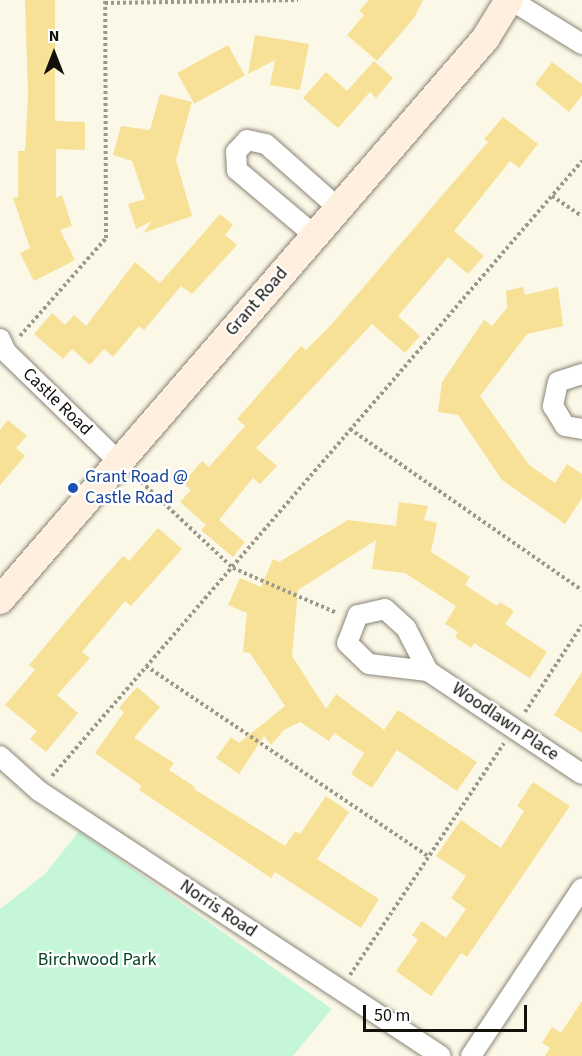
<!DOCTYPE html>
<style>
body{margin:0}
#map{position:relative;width:582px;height:1056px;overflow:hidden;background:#fcf8e8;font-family:"Source Sans 3",sans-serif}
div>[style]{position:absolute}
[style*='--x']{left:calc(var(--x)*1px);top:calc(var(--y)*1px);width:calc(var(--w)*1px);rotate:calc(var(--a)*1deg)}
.green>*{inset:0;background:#c5f6d8}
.building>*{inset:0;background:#f6e196;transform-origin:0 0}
.path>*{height:4px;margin-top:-2px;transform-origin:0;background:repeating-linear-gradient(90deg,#9b998d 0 3px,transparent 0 6px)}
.roads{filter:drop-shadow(0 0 2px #898577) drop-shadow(0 0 2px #898577)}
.street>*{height:20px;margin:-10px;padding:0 10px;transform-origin:10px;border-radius:10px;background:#fff}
.secondary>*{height:28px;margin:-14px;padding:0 14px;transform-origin:14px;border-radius:14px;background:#feefde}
.dots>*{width:16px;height:16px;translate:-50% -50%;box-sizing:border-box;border:3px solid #fff;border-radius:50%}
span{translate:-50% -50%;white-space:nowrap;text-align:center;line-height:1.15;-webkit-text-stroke:4.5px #fff;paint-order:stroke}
.street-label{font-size:18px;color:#11100a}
.transit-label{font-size:18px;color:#164399}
.left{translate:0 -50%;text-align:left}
.park-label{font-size:18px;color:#024227}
.north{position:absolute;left:24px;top:24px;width:60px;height:60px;-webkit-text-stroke:4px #fff;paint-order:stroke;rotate:0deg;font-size:16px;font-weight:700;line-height:24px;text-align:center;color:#11100a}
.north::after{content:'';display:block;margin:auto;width:21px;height:27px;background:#11100a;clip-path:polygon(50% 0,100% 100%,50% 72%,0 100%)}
.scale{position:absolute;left:363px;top:1005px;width:164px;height:27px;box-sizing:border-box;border:3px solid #11100a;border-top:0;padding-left:8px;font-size:18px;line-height:21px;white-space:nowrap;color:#11100a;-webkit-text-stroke:4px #fff;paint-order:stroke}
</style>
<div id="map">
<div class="green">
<div style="clip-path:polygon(79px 831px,332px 1009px,293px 1056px,0 1056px,0 909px,45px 874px)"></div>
</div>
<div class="building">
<div style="clip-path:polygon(25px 0,55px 0,55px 121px,85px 122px,85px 150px,56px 149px,56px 198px,62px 195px,72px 226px,60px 230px,75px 260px,34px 281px,20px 253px,30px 248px,13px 198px,18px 197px,18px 151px,25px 151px,28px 95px)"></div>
<div style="clip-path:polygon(369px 0,423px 0,414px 18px,377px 61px,347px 35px,364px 15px,359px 11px)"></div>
<div style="clip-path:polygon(255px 35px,309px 44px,300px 90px,270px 85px,275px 60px,248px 74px)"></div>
<div style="left:228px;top:45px;width:35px;height:58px;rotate:61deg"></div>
<div style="clip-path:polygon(374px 61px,393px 78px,376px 98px,370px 92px,338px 128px,303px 98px,326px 72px,347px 91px)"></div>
<div style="clip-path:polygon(552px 62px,582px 84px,582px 95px,569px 112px,535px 84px)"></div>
<div style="clip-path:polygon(160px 94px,192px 102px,176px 160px,192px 216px,143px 233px,152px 221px,136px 229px,128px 204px,145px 199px,132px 161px,113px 155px,121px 126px,150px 130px)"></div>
<div style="clip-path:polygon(503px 117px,538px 144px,519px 168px,510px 161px,454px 231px,484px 256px,468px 274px,448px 257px,398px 316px,420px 336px,405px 353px,372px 324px,256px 448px,277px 466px,260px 484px,253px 478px,219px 520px,245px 542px,233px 557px,201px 530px,206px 525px,180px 502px,191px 490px,183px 483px,202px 461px,209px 467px,245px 426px,237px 419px,301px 346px,306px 350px,331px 325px,488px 142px,484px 139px)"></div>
<div style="clip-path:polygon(220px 214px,233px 225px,225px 235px,237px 245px,192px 294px,181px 286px,144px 330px,139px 326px,113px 357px,104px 349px,90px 365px,72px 349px,63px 359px,34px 334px,52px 313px,65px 325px,74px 315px,86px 326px,135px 262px,160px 283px)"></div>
<div style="clip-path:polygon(523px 287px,525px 295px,558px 287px,563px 326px,527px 334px,480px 396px,529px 465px,555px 483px,567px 464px,582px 474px,582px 498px,565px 524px,502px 480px,458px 415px,438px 412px,442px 382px,484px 320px,492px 326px,507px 308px,506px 291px)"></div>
<div style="clip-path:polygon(8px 420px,27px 436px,16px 448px,25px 456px,0 485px,0 430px)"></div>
<div style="clip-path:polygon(399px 502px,428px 506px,424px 520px,437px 523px,431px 552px,470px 577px,465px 585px,497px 606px,500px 602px,514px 611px,505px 624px,547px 652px,530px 678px,474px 643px,471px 648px,455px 637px,458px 632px,445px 624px,456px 606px,405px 573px,372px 569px,376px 540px,298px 590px,292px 656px,326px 709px,336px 694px,384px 730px,398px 710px,477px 762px,457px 791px,397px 750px,372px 788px,351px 774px,364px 753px,334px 733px,329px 741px,300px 722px,284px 730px,271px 745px,264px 736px,239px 774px,216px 758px,231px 737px,239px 743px,285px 706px,250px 653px,243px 652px,247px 613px,228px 605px,240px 578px,261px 587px,273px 559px,279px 562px,348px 520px,396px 526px)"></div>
<div style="clip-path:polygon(158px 528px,182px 549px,131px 606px,125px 601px,82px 652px,90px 658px,57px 695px,78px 713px,46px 752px,30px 739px,37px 731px,5px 705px,35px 670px,29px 665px,91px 592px,123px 556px,129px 561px)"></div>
<div style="clip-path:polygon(582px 672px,582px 733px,554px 715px)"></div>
<div style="clip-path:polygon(137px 687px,160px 707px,134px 738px,174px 763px,169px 770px,195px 787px,194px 789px,285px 846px,295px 831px,300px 834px,326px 796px,349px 812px,317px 859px,379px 899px,361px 928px,275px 872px,271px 878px,139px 790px,142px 786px,95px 753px,124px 712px,119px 708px)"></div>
<div style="clip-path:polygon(533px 782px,570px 806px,467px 957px,461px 953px,431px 996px,396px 971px,418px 940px,412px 935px,422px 921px,446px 938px,466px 909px,451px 898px,466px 876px,436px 856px,461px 820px,501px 848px,524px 811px,517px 806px)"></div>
<div style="clip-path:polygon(582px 1001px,582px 1056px,545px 1056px,550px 1048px,542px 1043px,552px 1027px,561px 1033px)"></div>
</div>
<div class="path">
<div style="--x:105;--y:3;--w:193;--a:-0.9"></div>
<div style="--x:552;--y:196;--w:36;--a:34"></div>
<div style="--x:20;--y:336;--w:130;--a:-48.7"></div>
<div style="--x:106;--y:238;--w:238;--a:-90.2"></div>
<div style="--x:350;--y:429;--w:282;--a:34.8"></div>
<div style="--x:137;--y:478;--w:132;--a:43.2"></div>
<div style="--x:233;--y:568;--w:113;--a:23.4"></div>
<div style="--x:146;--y:666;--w:341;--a:34"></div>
<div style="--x:525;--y:712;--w:104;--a:-56.8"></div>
<div style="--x:52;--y:776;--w:812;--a:-49.25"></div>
<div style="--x:350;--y:975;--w:278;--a:-56.4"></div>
</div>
<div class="roads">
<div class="street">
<div style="--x:511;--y:0;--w:84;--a:31.8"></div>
<div style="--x:314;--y:235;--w:101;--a:-139.8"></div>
<div style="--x:237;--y:170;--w:18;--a:-93"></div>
<div style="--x:236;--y:152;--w:16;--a:-47"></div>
<div style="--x:247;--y:140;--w:19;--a:12"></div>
<div style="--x:266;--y:144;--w:95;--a:41.6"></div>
<div style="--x:0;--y:339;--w:14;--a:65"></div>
<div style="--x:6;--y:352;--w:158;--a:44.2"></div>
<div style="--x:582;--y:374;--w:25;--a:162"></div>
<div style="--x:558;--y:382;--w:25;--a:102"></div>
<div style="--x:553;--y:406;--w:23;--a:59"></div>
<div style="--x:565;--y:426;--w:17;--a:10"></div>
<div style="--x:428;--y:671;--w:48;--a:-117.1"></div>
<div style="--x:406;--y:628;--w:28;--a:-138"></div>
<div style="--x:385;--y:609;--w:28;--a:167"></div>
<div style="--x:358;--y:615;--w:30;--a:111"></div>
<div style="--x:347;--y:643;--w:30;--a:44"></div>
<div style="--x:369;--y:664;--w:59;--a:6.8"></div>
<div style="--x:428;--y:671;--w:185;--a:33.8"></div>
<div style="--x:0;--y:756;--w:52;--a:41.9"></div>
<div style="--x:39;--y:791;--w:481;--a:33.4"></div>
<div style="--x:471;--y:1056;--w:201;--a:-56.5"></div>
</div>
<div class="secondary">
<div style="--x:0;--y:600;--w:742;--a:-49.16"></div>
<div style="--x:485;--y:39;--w:46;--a:-58.4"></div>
</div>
</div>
<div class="dots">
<div style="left:73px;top:488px;background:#1a4fb4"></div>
</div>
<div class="street-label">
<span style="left:257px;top:302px;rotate:-49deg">Grant Road</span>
<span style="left:57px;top:402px;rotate:44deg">Castle Road</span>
<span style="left:505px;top:722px;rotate:34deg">Woodlawn Place</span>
<span style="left:218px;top:909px;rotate:34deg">Norris Road</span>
</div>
<div class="transit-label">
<span class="left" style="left:85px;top:488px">Grant Road @<br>Castle Road</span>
</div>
<div class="park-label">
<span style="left:97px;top:960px">Birchwood Park</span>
</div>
<div class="north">N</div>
<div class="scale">50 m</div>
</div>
